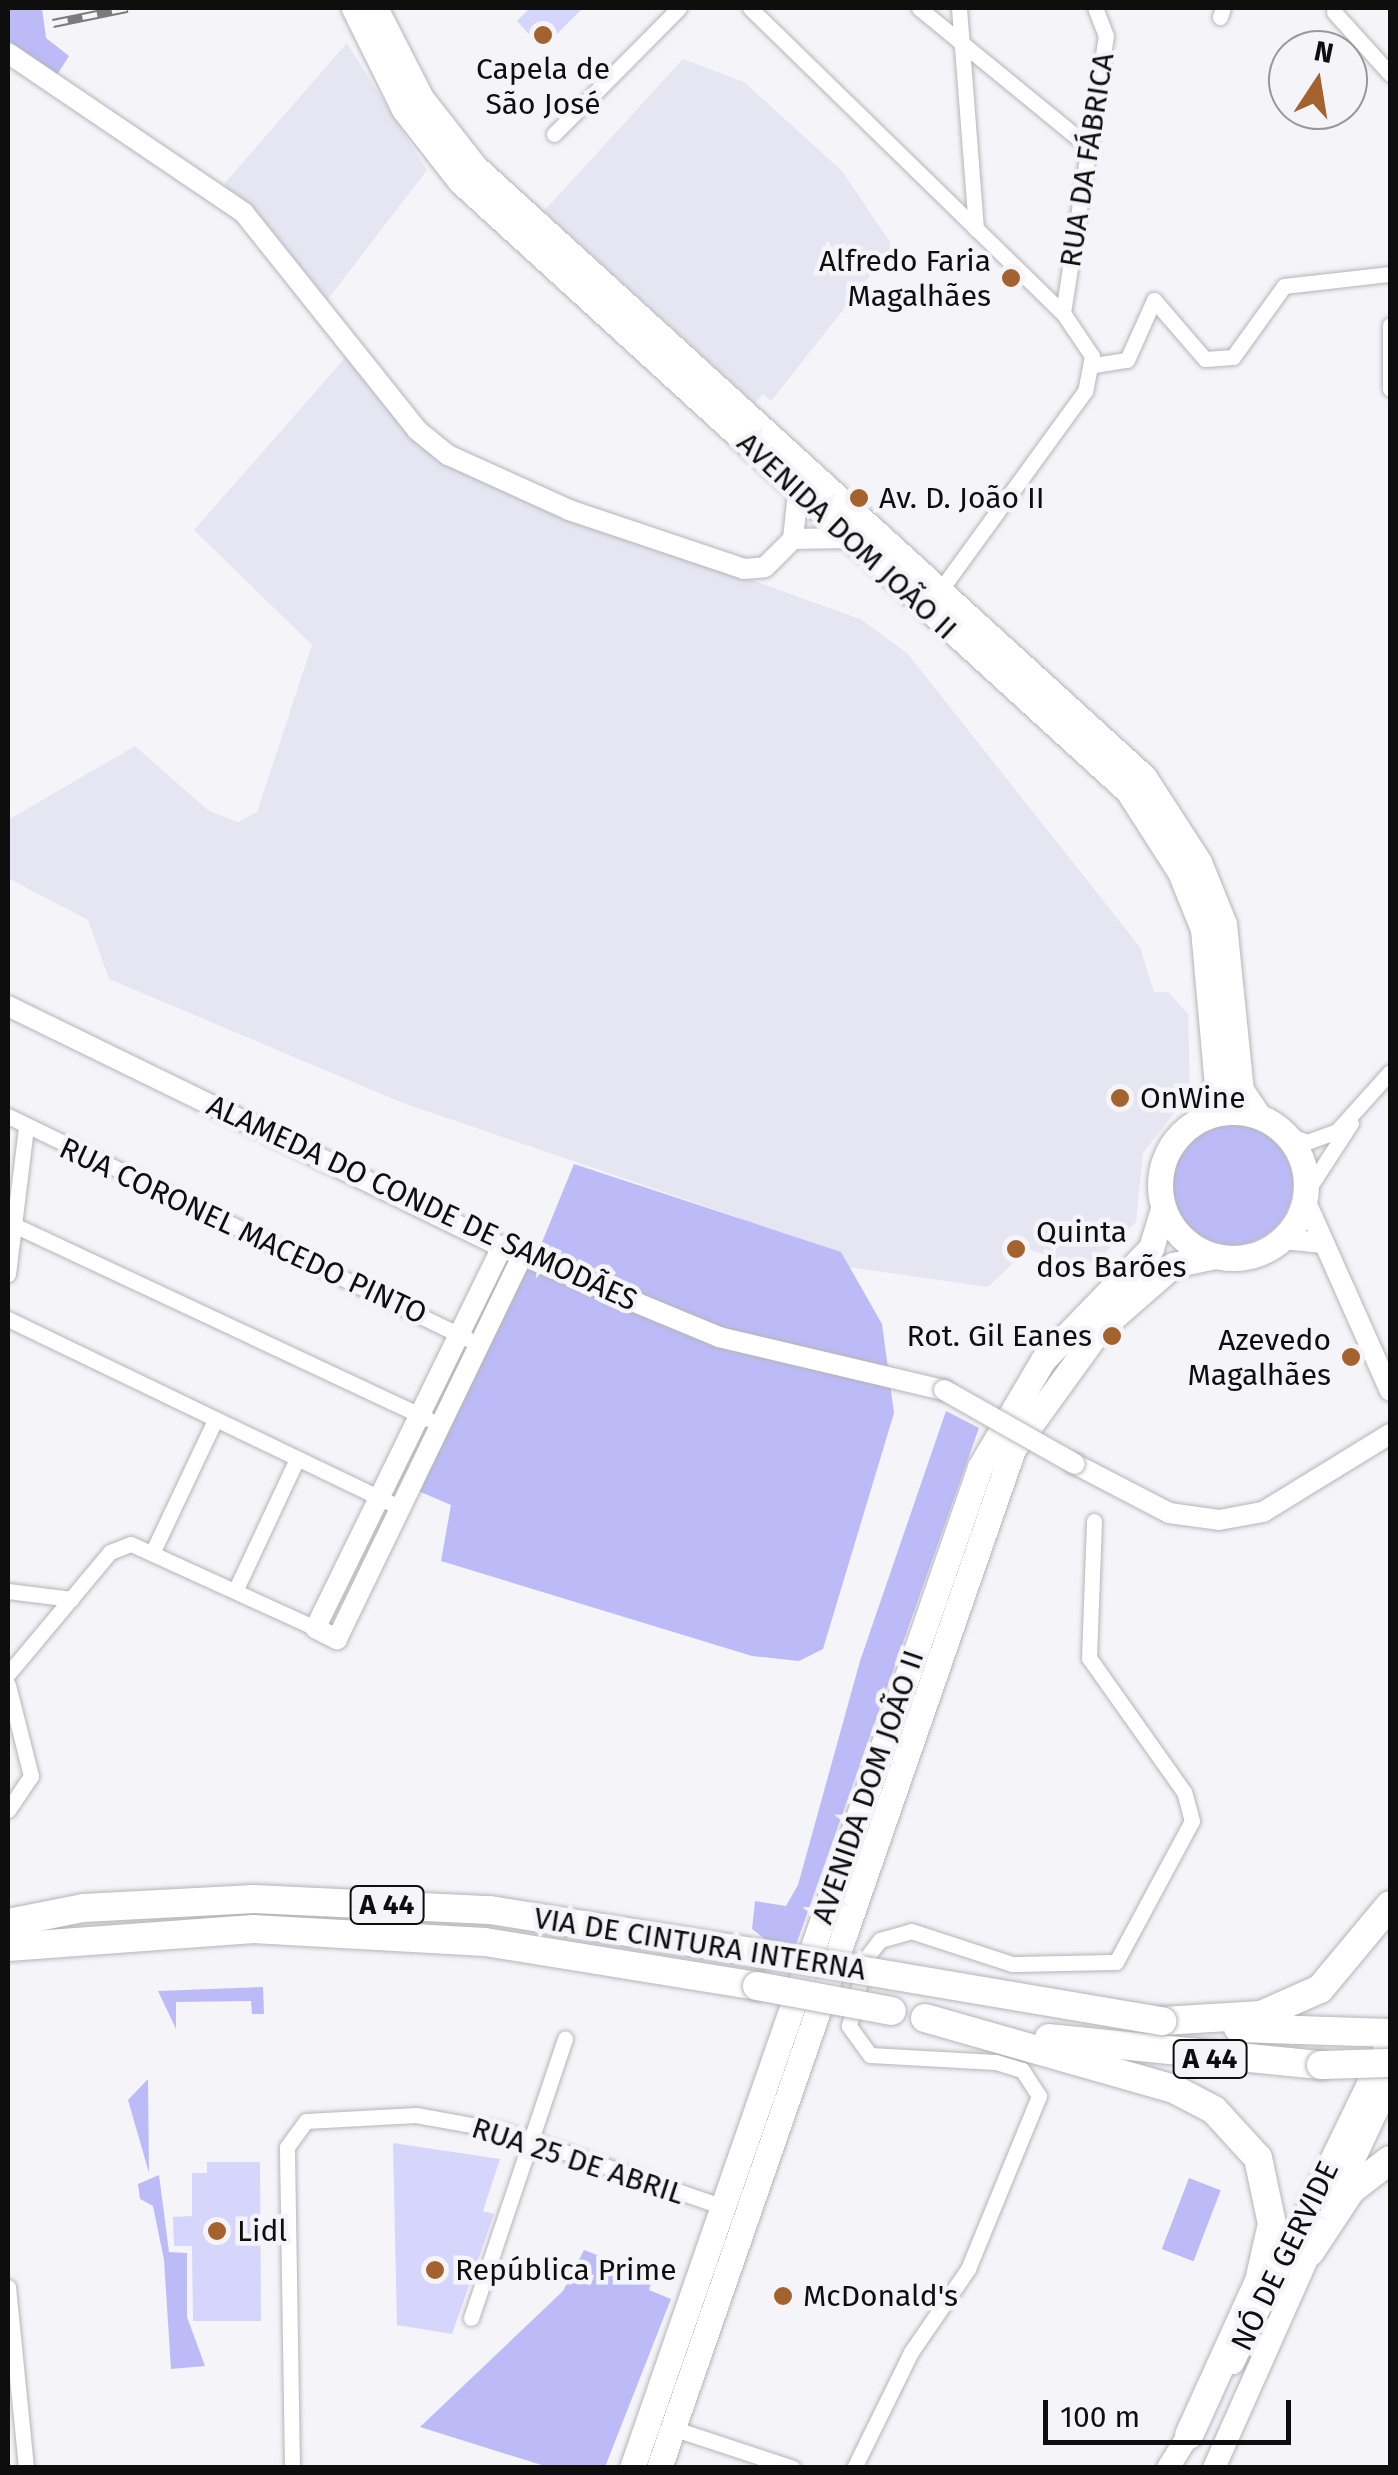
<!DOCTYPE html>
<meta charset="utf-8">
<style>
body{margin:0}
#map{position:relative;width:1398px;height:2475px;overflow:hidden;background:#f4f4f9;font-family:"Fira Sans",sans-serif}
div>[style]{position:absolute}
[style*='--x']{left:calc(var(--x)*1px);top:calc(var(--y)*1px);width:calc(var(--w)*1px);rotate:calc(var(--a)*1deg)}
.built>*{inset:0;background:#e6e6f2}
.green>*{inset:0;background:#bdbbf7;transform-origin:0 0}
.round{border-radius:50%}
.building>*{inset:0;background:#d6d5fb}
.roads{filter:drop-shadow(0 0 2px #b5b5b9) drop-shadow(0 0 2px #b5b5b9)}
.minor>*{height:15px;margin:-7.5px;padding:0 7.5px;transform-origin:7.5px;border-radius:7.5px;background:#fff}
.tertiary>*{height:20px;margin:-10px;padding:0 10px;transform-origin:10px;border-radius:10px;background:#fff}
.secondary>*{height:22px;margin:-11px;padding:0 11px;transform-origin:11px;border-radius:11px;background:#fff}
.primary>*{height:25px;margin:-12.5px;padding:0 12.5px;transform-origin:12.5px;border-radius:12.5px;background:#fff}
.primary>.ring{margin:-12.5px;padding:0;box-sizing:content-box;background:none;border:25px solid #fff;border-radius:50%}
.motorway>*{height:28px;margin:-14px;padding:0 14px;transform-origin:14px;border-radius:14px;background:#fff}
.rail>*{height:9px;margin-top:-4.5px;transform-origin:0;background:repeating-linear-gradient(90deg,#f4f4f9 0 15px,#7b7b7e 0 30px);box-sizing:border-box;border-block:2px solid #7b7b7e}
.bridges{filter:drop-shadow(0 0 2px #b5b5b9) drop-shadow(0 0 2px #b5b5b9)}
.tertiary-bridge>*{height:20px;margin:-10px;padding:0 10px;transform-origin:10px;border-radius:10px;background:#fff}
.motorway-bridge>*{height:28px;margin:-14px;padding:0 14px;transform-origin:14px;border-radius:14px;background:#fff}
.dots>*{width:28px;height:28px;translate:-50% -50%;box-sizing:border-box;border:5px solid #f4f4f9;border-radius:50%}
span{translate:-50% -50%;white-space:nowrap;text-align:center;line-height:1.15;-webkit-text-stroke:9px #f4f4f9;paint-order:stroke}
.shield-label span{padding:2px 8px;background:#f4f4f9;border:2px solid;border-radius:8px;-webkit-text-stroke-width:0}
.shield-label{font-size:28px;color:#0e0e0f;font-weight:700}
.poi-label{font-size:30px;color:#0e0e0f}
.right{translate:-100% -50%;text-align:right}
.left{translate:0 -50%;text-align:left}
.street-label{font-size:30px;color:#0e0e0f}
.frame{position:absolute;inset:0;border:10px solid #0e0e0f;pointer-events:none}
.north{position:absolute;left:1268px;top:30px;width:100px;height:100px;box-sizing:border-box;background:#f4f4f9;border:2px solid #98989b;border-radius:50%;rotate:12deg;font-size:28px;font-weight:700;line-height:40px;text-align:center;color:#0e0e0f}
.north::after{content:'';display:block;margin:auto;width:35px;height:45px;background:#a4622e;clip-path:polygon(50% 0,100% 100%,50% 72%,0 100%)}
.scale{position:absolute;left:1043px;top:2400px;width:248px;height:45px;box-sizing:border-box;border:5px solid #0e0e0f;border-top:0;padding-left:12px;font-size:30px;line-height:35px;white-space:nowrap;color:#0e0e0f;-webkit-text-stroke:8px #f4f4f9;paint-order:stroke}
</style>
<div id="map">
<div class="built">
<div style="clip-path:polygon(347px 43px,427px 170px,325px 303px,224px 184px)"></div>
<div style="clip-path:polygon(683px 59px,744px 82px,842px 171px,893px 247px,771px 401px,763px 394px,755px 403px,544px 211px)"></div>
<div style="clip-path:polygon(345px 358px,433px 455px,488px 485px,860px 619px,907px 653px,1140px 947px,1154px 992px,1168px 992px,1188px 1014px,1190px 1093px,1143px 1153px,1136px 1222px,1099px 1259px,1082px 1267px,1028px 1249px,988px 1287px,848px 1267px,734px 1216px,403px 1103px,109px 979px,88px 920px,8px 878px,8px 820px,135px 746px,209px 811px,238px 822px,257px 812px,312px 645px,194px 530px)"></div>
</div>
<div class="green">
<div style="clip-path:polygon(8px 8px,42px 8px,46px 38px,69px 56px,57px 75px,8px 43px)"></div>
<div class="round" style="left:1173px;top:1125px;width:120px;height:120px"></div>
<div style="clip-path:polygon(574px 1164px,841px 1252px,882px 1324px,894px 1413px,823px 1649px,799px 1661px,752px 1656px,441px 1561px,451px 1505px,416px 1490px,506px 1277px,540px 1247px)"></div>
<div style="clip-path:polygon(946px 1411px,979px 1428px,796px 1945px,765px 1939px,752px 1929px,755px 1901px,786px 1906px,798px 1885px,860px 1661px)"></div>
<div style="clip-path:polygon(263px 1987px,264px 2014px,252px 2014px,251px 2001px,176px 2002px,176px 2029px,158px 1991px)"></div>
<div style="clip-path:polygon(148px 2079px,149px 2173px,128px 2100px)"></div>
<div style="clip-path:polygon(159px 2175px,169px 2252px,187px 2253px,187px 2317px,205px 2366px,171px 2369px,164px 2260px,153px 2206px,140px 2199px,138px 2184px)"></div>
<div style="left:1189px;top:2178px;width:34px;height:76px;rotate:21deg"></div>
<div style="clip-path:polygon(584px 2250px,653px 2277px,649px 2290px,671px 2299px,605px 2467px,548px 2467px,420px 2427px,563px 2291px)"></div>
</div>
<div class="building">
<div style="clip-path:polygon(530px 8px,583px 8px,542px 49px,517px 21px)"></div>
<div style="clip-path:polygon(393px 2143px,500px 2159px,483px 2211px,494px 2214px,452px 2334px,397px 2325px)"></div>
<div style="clip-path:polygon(207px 2162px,260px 2162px,261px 2321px,193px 2321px,192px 2246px,174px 2246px,173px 2217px,192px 2216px,192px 2173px,207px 2173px)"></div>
</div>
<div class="roads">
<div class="minor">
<div style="--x:750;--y:8;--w:437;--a:44.3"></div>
<div style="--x:1063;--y:313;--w:52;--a:56"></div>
<div style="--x:1092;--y:356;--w:36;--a:101"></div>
<div style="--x:1085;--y:391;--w:253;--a:126"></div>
<div style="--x:919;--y:8;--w:222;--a:39.3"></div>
<div style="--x:959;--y:8;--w:222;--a:85.6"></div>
<div style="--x:1334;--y:12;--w:84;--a:47.9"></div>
<div style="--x:1220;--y:17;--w:9;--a:-72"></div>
<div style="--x:554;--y:134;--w:177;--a:-45.2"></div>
<div style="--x:1063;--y:313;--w:280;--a:-81.2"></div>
<div style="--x:1106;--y:36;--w:30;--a:-111"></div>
<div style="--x:1390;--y:325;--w:64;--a:90"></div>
<div style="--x:1094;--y:365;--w:33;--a:-9"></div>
<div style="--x:1127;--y:360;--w:66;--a:-65.8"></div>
<div style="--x:1154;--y:300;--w:78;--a:49.2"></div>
<div style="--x:1205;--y:359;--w:28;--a:-4"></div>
<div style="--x:1233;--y:357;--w:87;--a:-54.3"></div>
<div style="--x:1284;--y:286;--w:107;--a:-6.5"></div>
<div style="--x:8;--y:1116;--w:511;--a:25.86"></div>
<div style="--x:1288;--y:1135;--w:20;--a:20"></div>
<div style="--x:1307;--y:1142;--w:32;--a:-20"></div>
<div style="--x:1337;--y:1131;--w:79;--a:-48.1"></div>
<div style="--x:1307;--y:1191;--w:81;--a:-57.1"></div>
<div style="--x:14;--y:1225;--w:457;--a:25.1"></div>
<div style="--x:8;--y:1274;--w:147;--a:-83"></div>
<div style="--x:8;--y:1319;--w:436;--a:25.7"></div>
<div style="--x:155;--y:1547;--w:140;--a:-64.7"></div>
<div style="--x:236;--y:1589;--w:144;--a:-64.9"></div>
<div style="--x:8;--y:1591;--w:64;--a:7.2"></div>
<div style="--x:8;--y:1674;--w:159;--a:-50.1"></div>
<div style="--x:110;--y:1552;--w:22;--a:-21"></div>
<div style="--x:131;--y:1544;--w:202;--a:24.5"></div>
<div style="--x:8;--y:1685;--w:94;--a:75.8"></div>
<div style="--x:31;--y:1776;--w:41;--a:124.1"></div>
<div style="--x:8;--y:2287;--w:182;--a:84.3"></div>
<div style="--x:471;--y:2318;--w:295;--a:-71.4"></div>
<div style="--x:672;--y:2428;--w:127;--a:18.3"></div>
<div style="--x:292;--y:2468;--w:321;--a:-90.9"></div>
<div style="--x:287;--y:2147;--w:32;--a:-54"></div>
<div style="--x:306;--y:2121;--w:110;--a:-3.1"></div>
<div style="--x:416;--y:2115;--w:89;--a:10.3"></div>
<div style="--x:504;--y:2131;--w:232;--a:19.1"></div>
<div style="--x:854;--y:2468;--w:129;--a:-63.8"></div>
<div style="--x:911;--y:2352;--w:101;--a:-55.5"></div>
<div style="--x:968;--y:2269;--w:187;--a:-67.7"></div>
<div style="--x:1039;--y:2096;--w:31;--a:-123"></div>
<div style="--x:1022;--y:2070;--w:28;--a:-163"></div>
<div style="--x:995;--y:2062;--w:125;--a:-176.8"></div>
<div style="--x:870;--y:2055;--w:36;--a:-126"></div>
<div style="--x:849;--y:2026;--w:70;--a:-76"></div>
<div style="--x:866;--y:1958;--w:23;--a:-52"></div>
<div style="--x:880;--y:1940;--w:32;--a:-16"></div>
<div style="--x:911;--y:1931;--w:106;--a:18.1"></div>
<div style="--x:1012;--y:1964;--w:104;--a:-1.1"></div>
<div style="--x:1116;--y:1962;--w:160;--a:-61.7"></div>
<div style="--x:1192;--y:1821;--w:30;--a:-105"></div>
<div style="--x:1184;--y:1792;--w:164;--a:-125.3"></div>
<div style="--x:1089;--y:1658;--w:137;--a:-87.9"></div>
</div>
<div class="tertiary">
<div style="--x:8;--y:53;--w:285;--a:34.1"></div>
<div style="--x:244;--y:213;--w:278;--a:51.4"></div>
<div style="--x:417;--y:430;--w:40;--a:39"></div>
<div style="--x:448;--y:455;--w:133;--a:24.4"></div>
<div style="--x:569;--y:510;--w:185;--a:18.6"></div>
<div style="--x:744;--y:569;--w:21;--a:-5"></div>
<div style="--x:765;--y:567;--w:40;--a:-45"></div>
<div style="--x:793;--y:539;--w:56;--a:-1"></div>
<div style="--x:793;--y:539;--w:47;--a:-83.9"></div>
<div style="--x:8;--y:1006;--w:550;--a:26.01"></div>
<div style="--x:502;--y:1247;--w:235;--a:22.5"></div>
<div style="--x:719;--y:1337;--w:231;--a:13.3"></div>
<div style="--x:1305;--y:1200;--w:209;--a:66"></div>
<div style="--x:1283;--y:1239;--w:40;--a:5.7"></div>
<div style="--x:502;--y:1247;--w:424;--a:116.1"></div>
<div style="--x:315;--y:1628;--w:25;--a:27"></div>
<div style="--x:337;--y:1639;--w:425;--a:-64.2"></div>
<div style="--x:1075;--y:1464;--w:106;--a:27.5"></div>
<div style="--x:1169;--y:1513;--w:50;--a:8"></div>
<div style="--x:1219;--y:1520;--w:45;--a:-10.3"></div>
<div style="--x:1263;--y:1512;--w:149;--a:-31.6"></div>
</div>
<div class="secondary">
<div style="--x:1334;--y:2202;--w:132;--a:-64.8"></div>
<div style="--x:1233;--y:2363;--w:361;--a:-64.2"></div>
<div style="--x:1168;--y:2468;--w:57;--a:-58"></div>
<div style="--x:1214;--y:2468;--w:251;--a:-66"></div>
</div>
<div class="primary">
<div style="--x:354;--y:8;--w:113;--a:63.7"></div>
<div style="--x:404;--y:109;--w:91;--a:52.1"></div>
<div style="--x:460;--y:181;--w:905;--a:42.4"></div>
<div style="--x:1128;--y:791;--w:96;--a:57.3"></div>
<div style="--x:1180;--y:872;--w:61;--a:68"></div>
<div style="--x:1203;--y:929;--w:157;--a:84.9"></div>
<div style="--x:1217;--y:1085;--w:36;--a:114"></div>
<div style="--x:375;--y:8;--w:101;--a:62.9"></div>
<div style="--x:421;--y:98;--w:88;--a:52"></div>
<div style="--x:475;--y:167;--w:905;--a:42.36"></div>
<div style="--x:1144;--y:777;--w:101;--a:57.1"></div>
<div style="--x:1199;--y:862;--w:67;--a:68"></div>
<div style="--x:1224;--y:924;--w:167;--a:84.2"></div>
<div style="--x:1241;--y:1090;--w:30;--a:56"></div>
<div class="ring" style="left:1160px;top:1112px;width:121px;height:121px"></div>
<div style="--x:632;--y:2468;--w:1060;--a:-70.83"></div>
<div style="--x:980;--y:1467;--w:124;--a:-59.5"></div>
<div style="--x:1043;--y:1360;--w:156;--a:-46"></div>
<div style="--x:1151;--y:1248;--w:41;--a:-72.9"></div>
<div style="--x:659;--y:2468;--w:1079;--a:-70.84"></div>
<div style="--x:1013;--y:1449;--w:148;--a:-54.1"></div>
<div style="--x:1100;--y:1329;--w:97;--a:-41.2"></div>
<div style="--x:1173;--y:1265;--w:43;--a:-12.1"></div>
</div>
<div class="motorway">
<div style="--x:8;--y:1923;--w:76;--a:-11.3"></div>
<div style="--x:83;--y:1908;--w:171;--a:-3"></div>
<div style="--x:254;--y:1899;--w:236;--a:2.7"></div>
<div style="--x:490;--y:1910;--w:278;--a:9.1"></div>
<div style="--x:8;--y:1947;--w:246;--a:-4.2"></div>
<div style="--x:253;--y:1929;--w:232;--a:3.2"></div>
<div style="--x:485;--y:1942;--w:276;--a:9.2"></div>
<div style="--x:925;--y:2018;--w:259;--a:15.9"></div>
<div style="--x:1174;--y:2089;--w:45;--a:27.7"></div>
<div style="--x:1214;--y:2110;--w:65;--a:47.5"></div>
<div style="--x:1258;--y:2158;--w:67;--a:78"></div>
<div style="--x:1272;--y:2224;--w:58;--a:102.8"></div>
<div style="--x:1259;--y:2281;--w:169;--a:114.4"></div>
<div style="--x:1162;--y:2021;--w:99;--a:-3.5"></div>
<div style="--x:1261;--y:2015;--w:64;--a:-23.8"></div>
<div style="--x:1320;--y:1989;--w:109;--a:-50.2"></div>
<div style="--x:1238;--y:2028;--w:152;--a:1.9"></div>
<div style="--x:1049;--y:2038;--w:273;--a:5.7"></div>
<div style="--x:1310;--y:2252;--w:74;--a:-56.5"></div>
<div style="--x:1351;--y:2190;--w:49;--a:-37.6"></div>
</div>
</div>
<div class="rail">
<div style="--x:53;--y:23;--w:76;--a:-11.5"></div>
</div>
<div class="bridges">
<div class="tertiary-bridge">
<div style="--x:944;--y:1390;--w:150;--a:29.5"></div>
</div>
<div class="motorway-bridge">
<div style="--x:765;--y:1954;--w:403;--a:9.6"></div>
<div style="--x:757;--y:1986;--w:137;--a:10.5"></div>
<div style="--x:1321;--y:2065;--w:69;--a:-1.7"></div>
</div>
</div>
<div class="dots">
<div style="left:543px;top:35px;background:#a4622e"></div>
<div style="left:1011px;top:278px;background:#a4622e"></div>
<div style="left:859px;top:498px;background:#a4622e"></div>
<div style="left:1120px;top:1098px;background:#a4622e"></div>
<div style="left:1016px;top:1249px;background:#a4622e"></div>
<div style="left:1112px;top:1336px;background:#a4622e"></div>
<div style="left:1351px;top:1357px;background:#a4622e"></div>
<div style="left:217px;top:2231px;background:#a4622e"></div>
<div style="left:435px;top:2270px;background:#a4622e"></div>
<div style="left:783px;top:2296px;background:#a4622e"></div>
</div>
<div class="shield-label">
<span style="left:387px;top:1905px">A 44</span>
<span style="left:1210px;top:2059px">A 44</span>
</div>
<div class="poi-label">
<span style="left:543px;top:86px">Capela de<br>São José</span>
<span class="right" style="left:991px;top:278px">Alfredo Faria<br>Magalhães</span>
<span class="left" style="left:879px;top:498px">Av. D. João II</span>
<span class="left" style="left:1140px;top:1098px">OnWine</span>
<span class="left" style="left:1036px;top:1249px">Quinta<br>dos Barões</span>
<span class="right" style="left:1092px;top:1336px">Rot. Gil Eanes</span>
<span class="right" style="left:1331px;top:1357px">Azevedo<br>Magalhães</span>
<span class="left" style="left:237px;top:2231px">Lidl</span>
<span class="left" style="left:455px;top:2270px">República Prime</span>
<span class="left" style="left:803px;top:2296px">McDonald's</span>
</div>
<div class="street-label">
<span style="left:1087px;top:160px;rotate:-81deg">RUA DA FÁBRICA</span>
<span style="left:847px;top:536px;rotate:43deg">AVENIDA DOM JOÃO II</span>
<span style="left:422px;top:1203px;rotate:25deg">ALAMEDA DO CONDE DE SAMODÃES</span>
<span style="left:243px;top:1231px;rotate:25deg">RUA CORONEL MACEDO PINTO</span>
<span style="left:868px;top:1787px;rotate:-71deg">AVENIDA DOM JOÃO II</span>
<span style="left:700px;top:1944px;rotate:9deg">VIA DE CINTURA INTERNA</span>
<span style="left:578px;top:2161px;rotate:18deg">RUA 25 DE ABRIL</span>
<span style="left:1285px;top:2256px;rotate:-64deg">NÓ DE GERVIDE</span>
</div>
<div class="frame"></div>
<div class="north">N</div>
<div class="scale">100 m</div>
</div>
